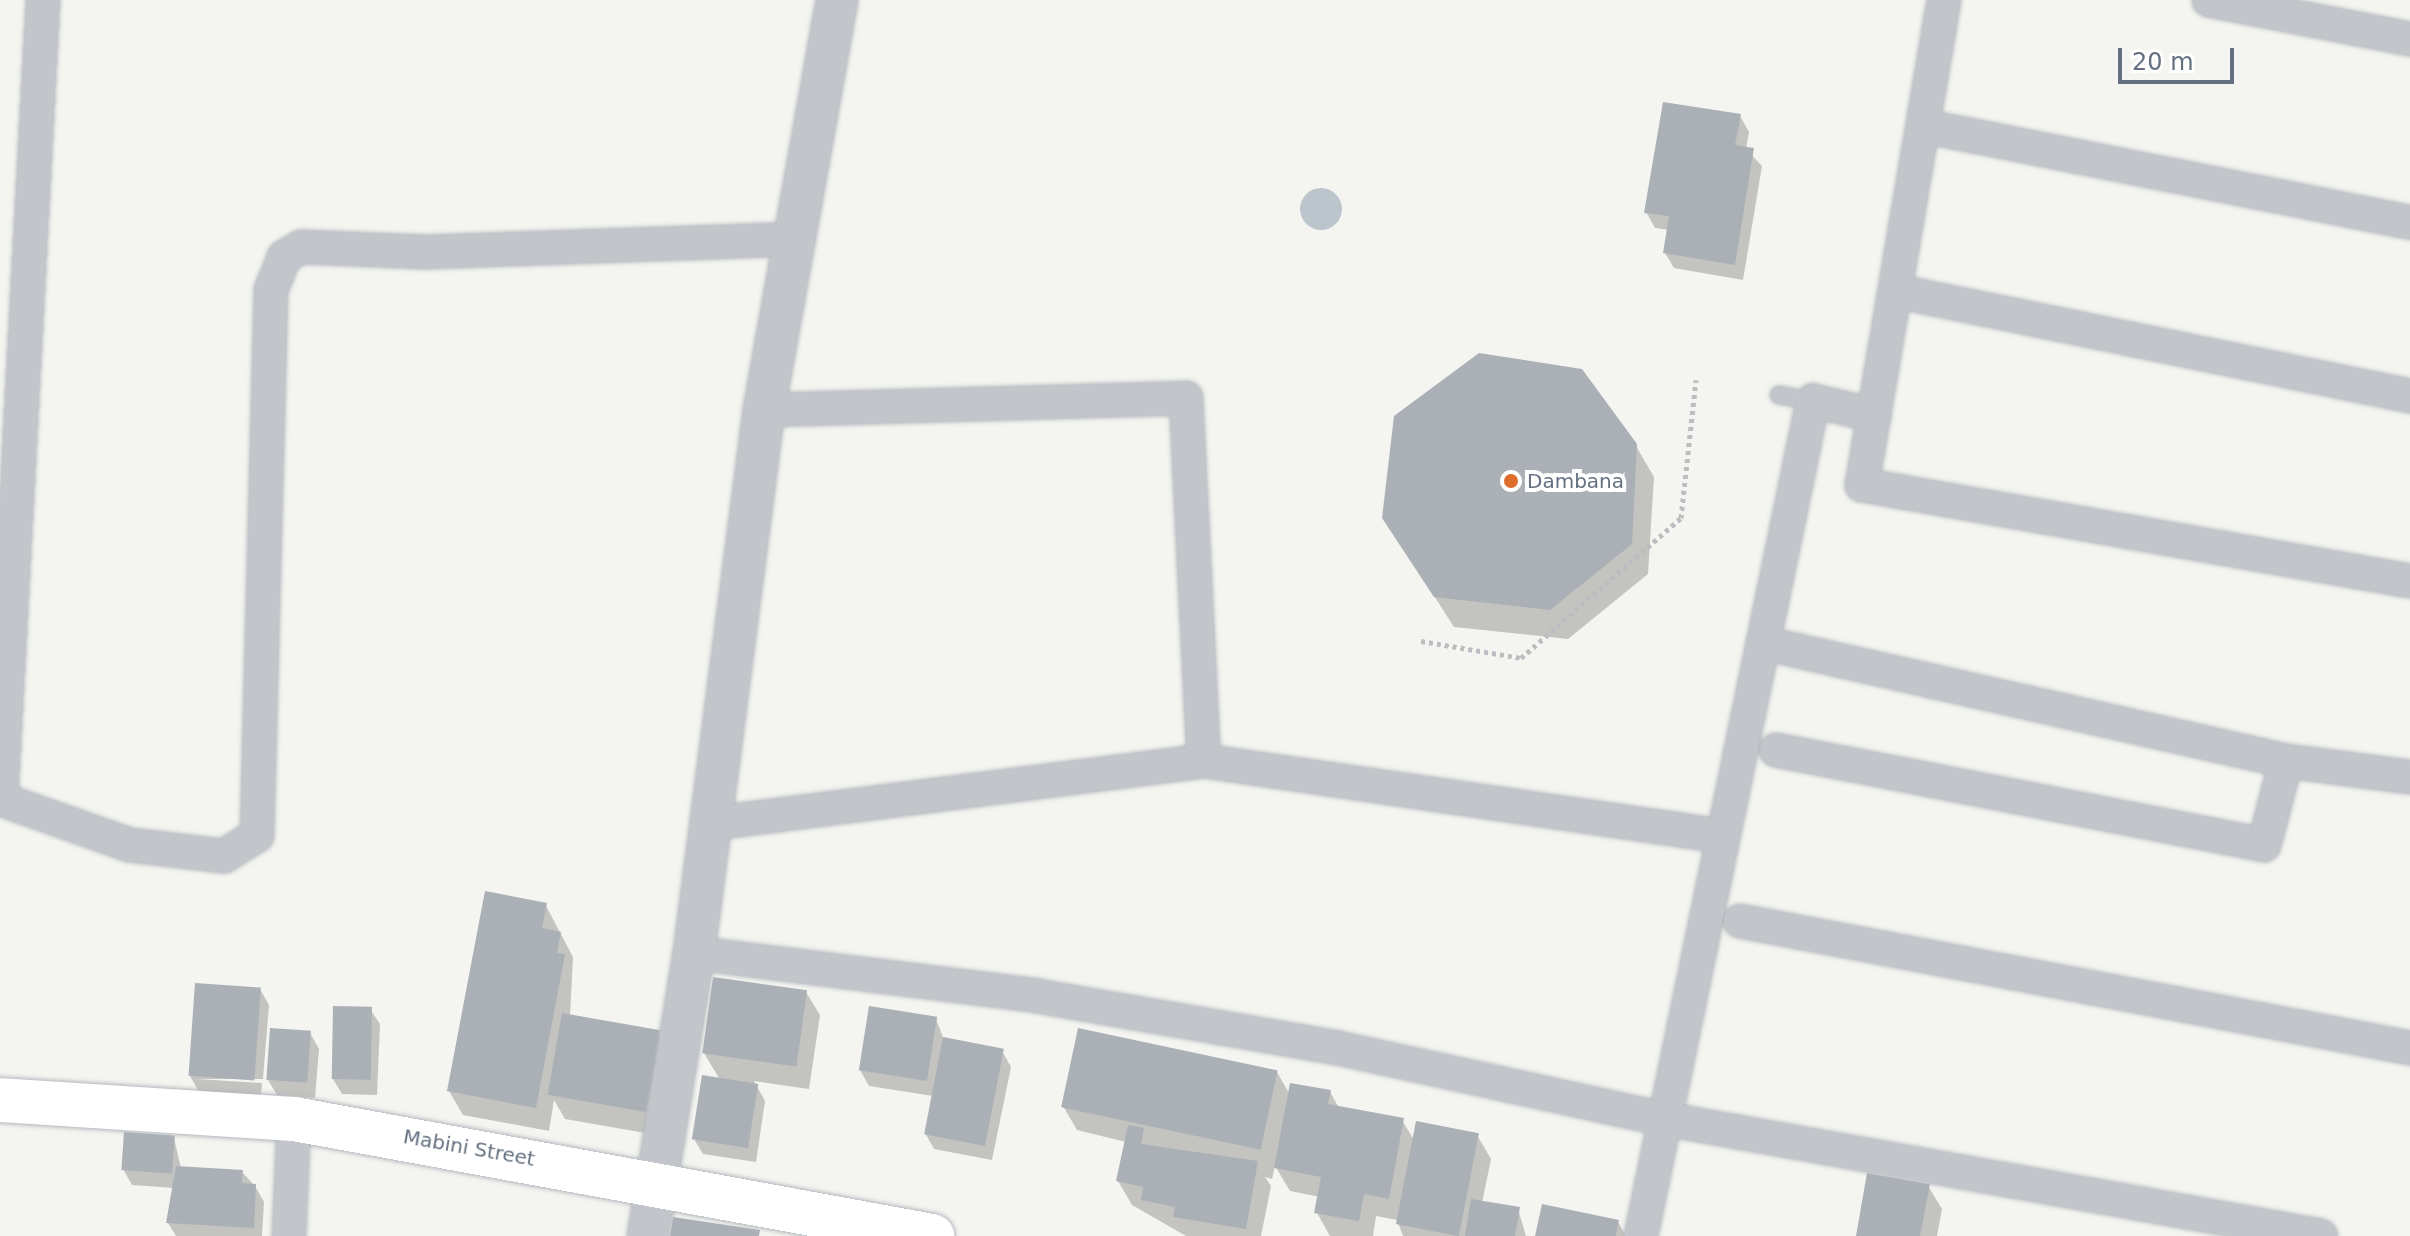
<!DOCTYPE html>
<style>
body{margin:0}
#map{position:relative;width:2410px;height:1236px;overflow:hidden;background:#f4f5f1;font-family:"DejaVu Sans",sans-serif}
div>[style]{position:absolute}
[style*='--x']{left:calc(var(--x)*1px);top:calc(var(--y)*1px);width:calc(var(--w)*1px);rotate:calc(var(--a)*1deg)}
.water>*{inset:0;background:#bdc5cc}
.round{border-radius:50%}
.shadow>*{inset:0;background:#0003}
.building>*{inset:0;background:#aab0b6;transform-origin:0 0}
.path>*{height:5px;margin-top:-2.5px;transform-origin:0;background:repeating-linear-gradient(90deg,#bcbdc0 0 4px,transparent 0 8px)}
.roads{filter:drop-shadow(0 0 2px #b4b8bd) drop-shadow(0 0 2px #b4b8bd)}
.service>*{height:16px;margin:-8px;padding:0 8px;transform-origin:8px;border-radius:8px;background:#c2c5c9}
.minor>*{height:32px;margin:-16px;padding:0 16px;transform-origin:16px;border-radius:16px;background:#c2c5c9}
.tertiary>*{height:40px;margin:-20px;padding:0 20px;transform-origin:20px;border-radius:20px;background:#c2c5c9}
.secondary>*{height:44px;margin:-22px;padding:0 22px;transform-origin:22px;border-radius:22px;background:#fff}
.dots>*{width:22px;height:22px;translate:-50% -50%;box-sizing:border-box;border:4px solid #fff;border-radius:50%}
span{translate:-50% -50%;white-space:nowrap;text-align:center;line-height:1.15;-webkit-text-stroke:8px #fff;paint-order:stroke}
.poi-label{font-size:20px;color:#647081}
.left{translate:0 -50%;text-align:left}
.street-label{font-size:20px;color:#647081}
.scale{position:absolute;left:2118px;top:48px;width:116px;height:36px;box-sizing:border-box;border:4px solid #647081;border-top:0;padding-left:10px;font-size:24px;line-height:28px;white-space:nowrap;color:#647081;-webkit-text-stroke:6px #fff;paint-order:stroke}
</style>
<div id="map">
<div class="water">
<div class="round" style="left:1300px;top:188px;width:42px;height:42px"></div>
</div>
<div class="shadow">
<div style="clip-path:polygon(1740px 116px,1749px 132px,1746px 149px,1762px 166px,1743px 280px,1674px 268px,1665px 253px,1669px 230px,1655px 228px,1646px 212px)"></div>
<div style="clip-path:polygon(1636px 446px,1654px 477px,1648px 574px,1568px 639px,1454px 627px,1384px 518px)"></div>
<div style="clip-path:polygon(545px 904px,573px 957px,570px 1016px,658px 1033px,672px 1056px,657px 1135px,565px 1119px,554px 1100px,549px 1131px,463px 1115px,449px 1091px)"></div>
<div style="clip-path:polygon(260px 989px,269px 1005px,263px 1079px,197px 1079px,262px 1083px,261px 1096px,199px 1092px,190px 1076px)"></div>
<div style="clip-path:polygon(806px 992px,820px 1015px,809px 1089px,754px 1081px,765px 1101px,756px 1162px,703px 1154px,694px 1139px,720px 1080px,704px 1053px)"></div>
<div style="clip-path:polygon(370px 1009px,380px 1024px,377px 1095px,342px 1094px,333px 1079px)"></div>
<div style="clip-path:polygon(936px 1019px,944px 1040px,1002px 1051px,1011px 1067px,992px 1160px,934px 1149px,925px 1133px,933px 1096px,869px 1086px,860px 1070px)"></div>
<div style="clip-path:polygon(310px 1033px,319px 1049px,315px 1098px,277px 1095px,268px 1080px)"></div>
<div style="clip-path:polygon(1277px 1072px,1290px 1095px,1330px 1092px,1339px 1108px,1402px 1120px,1414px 1140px,1477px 1135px,1491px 1159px,1482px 1203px,1518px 1209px,1526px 1236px,1403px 1236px,1397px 1220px,1376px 1216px,1373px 1236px,1330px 1236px,1317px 1213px,1320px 1197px,1290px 1191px,1275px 1166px,1272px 1179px,1265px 1177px,1271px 1186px,1261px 1236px,1186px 1236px,1132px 1205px,1118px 1181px,1126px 1142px,1077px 1130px,1063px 1106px)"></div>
<div style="clip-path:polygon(174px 1138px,181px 1168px,242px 1172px,255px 1186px,264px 1202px,262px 1236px,176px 1236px,168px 1223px,174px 1188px,132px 1185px,123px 1169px)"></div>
<div style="clip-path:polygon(1928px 1186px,1942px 1209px,1937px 1236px,1858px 1236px)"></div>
<div style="clip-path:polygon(1618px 1222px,1626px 1236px,1538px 1236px)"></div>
</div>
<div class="building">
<div style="clip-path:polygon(1663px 102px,1741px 114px,1735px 145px,1754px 148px,1735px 265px,1663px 253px,1669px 216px,1644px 213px)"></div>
<div style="clip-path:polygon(1479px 353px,1582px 369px,1637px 444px,1632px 544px,1550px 610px,1434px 597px,1382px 518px,1394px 416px)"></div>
<div style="clip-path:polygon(485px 891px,547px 903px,542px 928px,561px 932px,557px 953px,565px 954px,536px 1108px,447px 1091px)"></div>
<div style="left:713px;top:977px;width:95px;height:77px;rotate:8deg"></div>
<div style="left:195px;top:983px;width:66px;height:93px;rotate:4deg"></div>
<div style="left:333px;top:1006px;width:39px;height:73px;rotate:1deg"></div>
<div style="left:869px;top:1006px;width:69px;height:65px;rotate:9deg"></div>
<div style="left:562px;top:1013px;width:100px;height:83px;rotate:10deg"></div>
<div style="left:270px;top:1028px;width:41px;height:52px;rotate:4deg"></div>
<div style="left:1078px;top:1028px;width:204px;height:81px;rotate:12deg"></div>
<div style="left:943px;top:1037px;width:62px;height:99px;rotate:11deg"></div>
<div style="left:702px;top:1075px;width:57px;height:65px;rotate:9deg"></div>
<div style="clip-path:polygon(1290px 1083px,1331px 1090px,1328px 1104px,1404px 1118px,1389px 1199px,1364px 1194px,1359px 1221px,1314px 1213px,1321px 1177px,1274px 1168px)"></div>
<div style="left:1416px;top:1121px;width:64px;height:105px;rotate:11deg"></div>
<div style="clip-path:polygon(1128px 1125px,1144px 1128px,1141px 1144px,1258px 1161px,1246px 1229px,1173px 1217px,1175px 1207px,1141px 1200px,1143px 1187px,1116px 1181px)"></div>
<div style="left:124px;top:1132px;width:51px;height:38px;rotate:4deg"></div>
<div style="clip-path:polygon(176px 1166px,243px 1170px,242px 1183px,256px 1184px,254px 1228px,166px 1223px)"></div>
<div style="clip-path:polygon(1867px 1173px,1930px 1184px,1920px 1236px,1856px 1236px)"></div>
<div style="clip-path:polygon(1471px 1199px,1520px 1207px,1515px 1236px,1465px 1236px)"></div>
<div style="clip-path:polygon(1542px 1204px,1619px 1220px,1616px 1236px,1535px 1236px)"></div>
<div style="clip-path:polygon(673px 1217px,760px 1230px,759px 1236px,670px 1236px)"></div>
</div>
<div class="path">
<div style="--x:1421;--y:641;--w:101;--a:9.6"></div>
<div style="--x:1521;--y:658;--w:213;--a:-41.2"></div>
<div style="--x:1681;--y:518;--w:139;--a:-83.8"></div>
</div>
<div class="roads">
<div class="service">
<div style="--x:1779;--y:395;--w:35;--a:10"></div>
</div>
<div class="minor">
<div style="--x:1944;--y:0;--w:492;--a:99.6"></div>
<div style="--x:1862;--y:485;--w:556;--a:9.94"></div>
<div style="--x:2209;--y:0;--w:205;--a:11"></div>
<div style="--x:1923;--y:126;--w:496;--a:11.2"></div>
<div style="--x:1895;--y:291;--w:526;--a:11.52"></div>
<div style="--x:764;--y:410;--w:422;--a:-1.6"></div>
<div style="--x:1186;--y:398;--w:363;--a:87.2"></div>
<div style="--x:1763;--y:643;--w:536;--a:12.71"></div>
<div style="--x:2286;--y:761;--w:125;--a:7.4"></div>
<div style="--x:1776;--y:750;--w:497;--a:11"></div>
<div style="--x:2264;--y:845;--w:87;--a:-75.3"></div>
<div style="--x:0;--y:799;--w:138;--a:19.5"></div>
<div style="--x:130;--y:845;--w:95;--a:6.7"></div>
<div style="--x:224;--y:856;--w:39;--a:-32"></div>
<div style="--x:257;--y:835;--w:545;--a:-88.53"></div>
<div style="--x:271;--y:290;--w:35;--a:-68"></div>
<div style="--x:284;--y:257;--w:20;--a:-30"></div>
<div style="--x:301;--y:247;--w:125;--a:2.3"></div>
<div style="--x:426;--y:252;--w:368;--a:-2"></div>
<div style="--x:1;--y:799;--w:800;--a:-86.99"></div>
<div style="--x:707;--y:824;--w:501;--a:-7.22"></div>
<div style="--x:1204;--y:761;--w:522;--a:8.25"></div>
<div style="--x:1740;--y:921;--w:682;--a:10.73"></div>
<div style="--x:694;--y:953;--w:346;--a:7.1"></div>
<div style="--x:1037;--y:996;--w:305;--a:9.8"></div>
<div style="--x:1338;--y:1048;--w:335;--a:12.3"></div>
<div style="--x:1665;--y:1119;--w:666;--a:10.11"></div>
<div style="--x:289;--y:1236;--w:117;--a:-87.6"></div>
<div style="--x:1641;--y:1236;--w:853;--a:-78.36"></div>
<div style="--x:1813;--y:401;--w:63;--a:12.9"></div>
</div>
<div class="tertiary">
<div style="--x:648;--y:1236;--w:287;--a:-80.8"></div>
<div style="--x:694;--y:953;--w:547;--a:-82.65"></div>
<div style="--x:764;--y:410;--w:416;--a:-79.9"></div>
</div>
<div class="secondary">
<div style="--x:0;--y:1100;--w:295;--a:3.7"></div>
<div style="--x:294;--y:1119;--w:649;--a:10.39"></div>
</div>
</div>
<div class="dots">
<div style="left:1511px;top:481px;background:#dd6d28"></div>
</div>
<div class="poi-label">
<span class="left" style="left:1527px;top:481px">Dambana</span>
</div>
<div class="street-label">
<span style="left:469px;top:1148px;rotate:10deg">Mabini Street</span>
</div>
<div class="scale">20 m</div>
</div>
